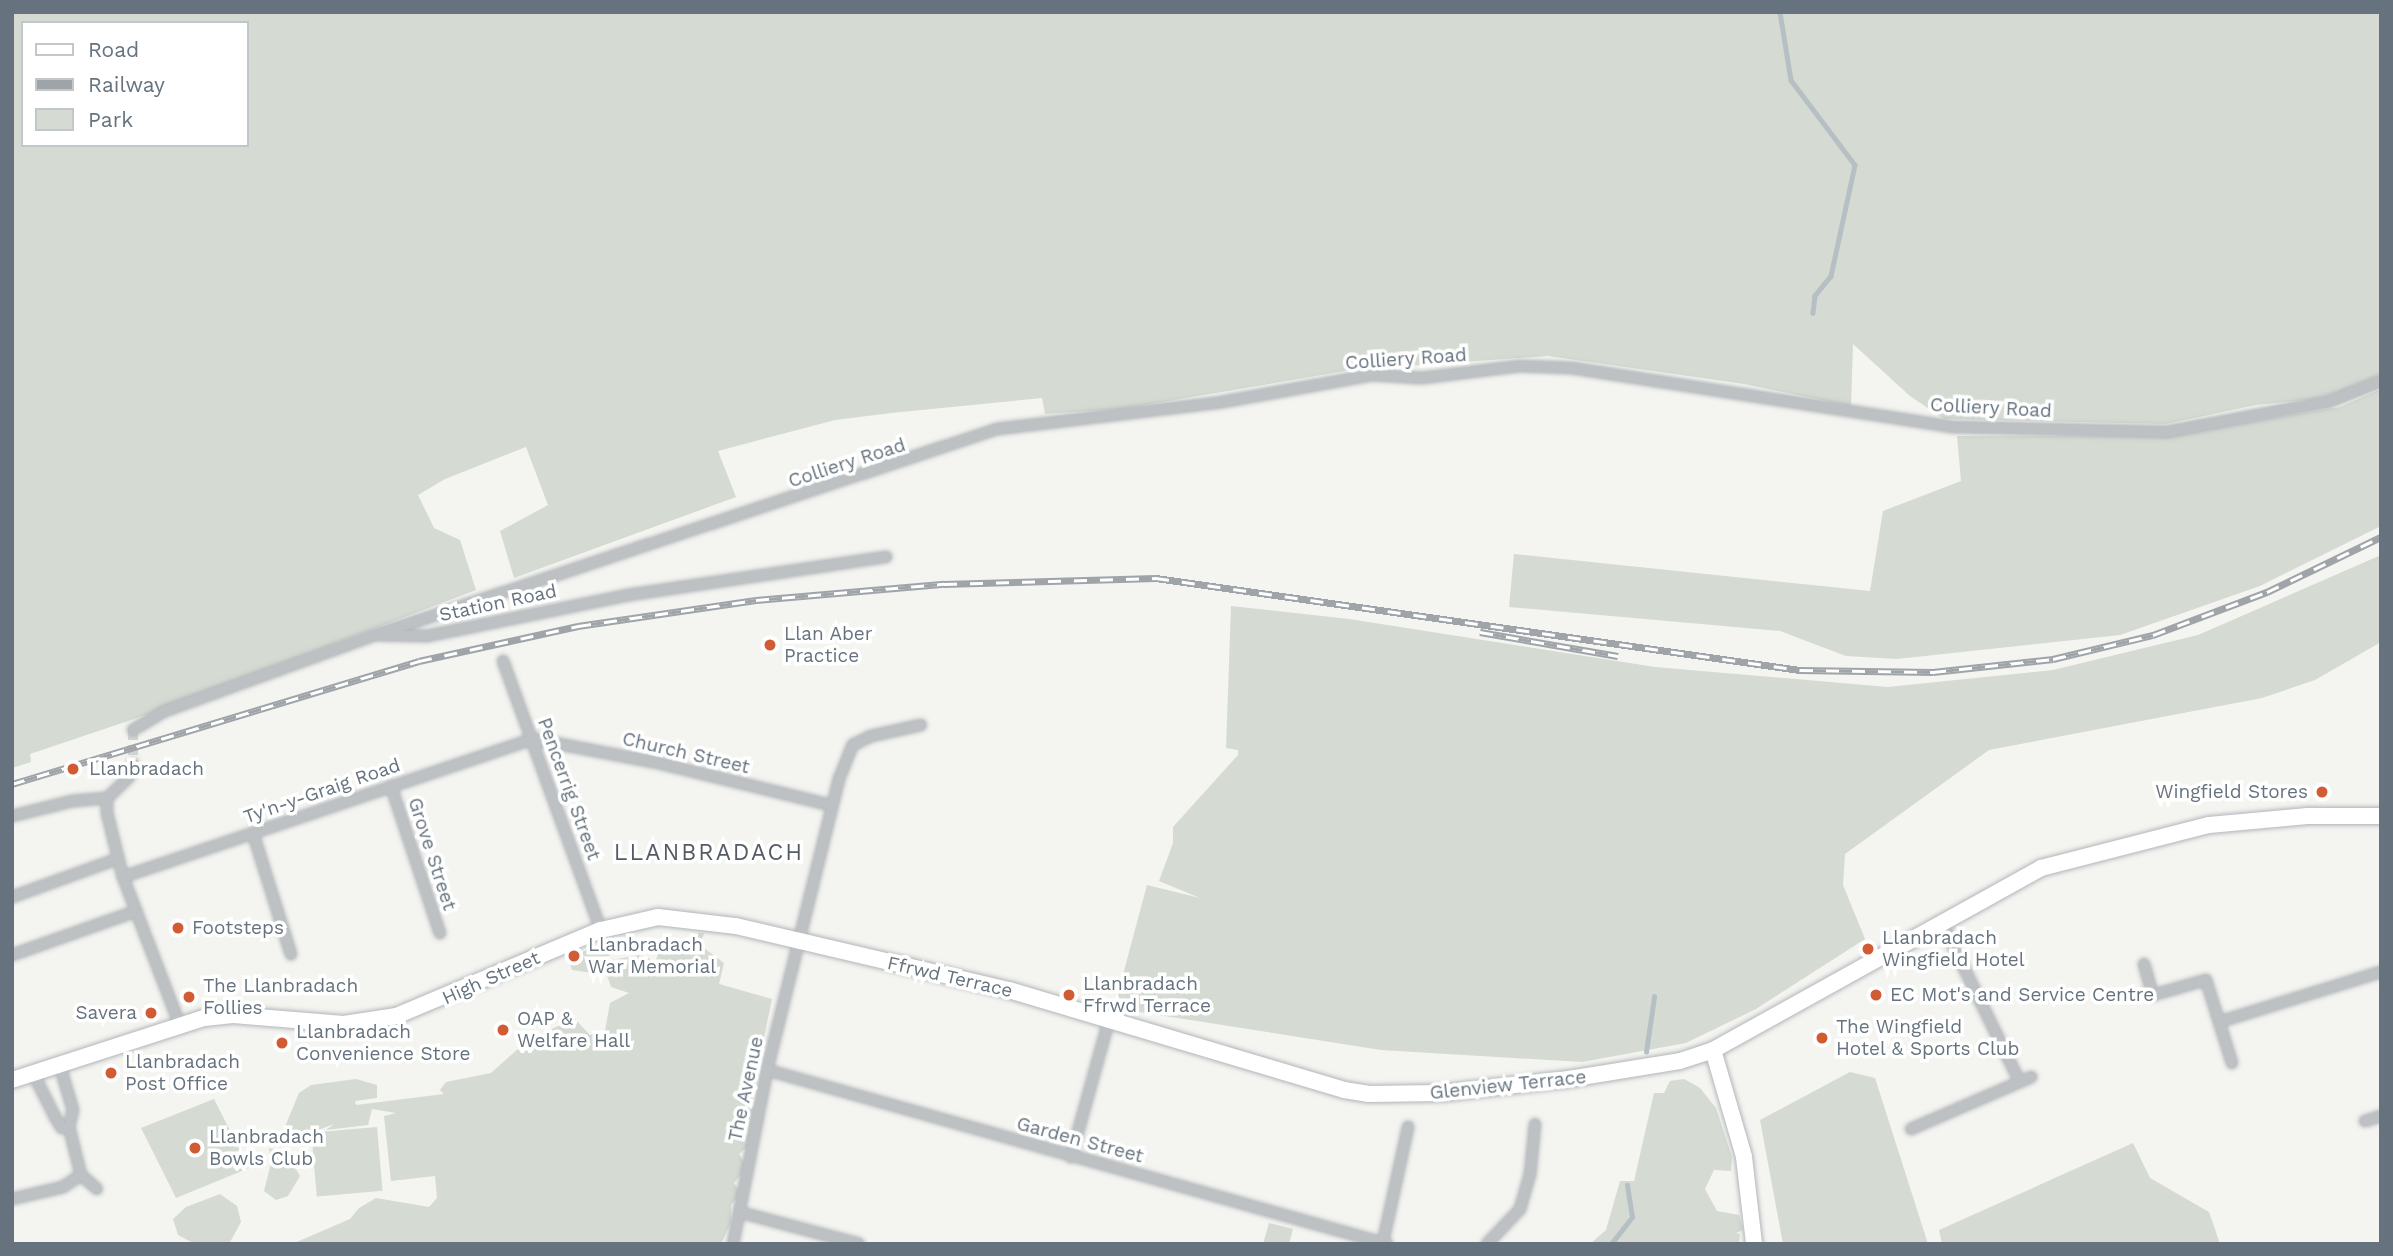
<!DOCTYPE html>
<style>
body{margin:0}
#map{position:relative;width:2393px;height:1256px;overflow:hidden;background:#f4f4f0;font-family:"Work Sans",sans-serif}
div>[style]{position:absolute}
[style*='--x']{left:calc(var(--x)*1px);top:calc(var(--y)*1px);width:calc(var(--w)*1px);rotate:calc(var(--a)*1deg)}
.green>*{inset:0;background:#d5dad2;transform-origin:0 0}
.stream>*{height:4.5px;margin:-2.25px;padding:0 2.25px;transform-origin:2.25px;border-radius:2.25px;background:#b6c0c4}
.street-tunnel>*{height:10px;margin-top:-5px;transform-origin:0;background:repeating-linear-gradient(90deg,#d0d4d4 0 10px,transparent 0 15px)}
.roads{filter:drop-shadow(0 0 2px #b2b6ba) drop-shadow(0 0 2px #b2b6ba)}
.street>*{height:10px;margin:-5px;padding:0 5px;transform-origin:5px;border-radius:5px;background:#bdc1c4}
.secondary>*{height:16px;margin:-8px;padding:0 8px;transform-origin:8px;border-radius:8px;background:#fff}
.rail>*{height:7px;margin-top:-3.5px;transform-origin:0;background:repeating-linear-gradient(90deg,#fff 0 13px,#9fa4a9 0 26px);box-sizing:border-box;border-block:2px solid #9fa4a9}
.dots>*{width:19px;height:19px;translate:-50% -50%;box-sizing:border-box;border:4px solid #fff;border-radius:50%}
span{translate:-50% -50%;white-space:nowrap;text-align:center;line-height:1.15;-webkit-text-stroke:7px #fff;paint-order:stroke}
.street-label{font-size:19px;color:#66737e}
.poi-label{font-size:19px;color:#66737e}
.left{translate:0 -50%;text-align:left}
.right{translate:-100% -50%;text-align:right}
.quarter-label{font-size:23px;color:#535c64;letter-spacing:2px}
.frame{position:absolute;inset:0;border:14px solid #66737e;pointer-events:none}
.legend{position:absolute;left:21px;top:21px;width:228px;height:126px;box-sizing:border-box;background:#fff;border:2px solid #c2c7cb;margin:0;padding:9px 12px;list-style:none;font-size:21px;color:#66737e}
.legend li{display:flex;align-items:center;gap:14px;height:35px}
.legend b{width:35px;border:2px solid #c2c7cb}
</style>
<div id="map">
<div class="green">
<div style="clip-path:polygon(evenodd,12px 12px,2381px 12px,2381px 375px,2326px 398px,2256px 405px,2166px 424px,1944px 419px,1910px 396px,1853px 344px,1851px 406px,1744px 384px,1548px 356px,1351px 370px,1121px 409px,1045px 414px,1042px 398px,891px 413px,835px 420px,718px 451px,736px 497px,514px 578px,500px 531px,548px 505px,526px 447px,445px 479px,418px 495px,434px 528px,460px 540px,476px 590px,149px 714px,30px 754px,31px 762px,12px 768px,12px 12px,23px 23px,247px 23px,247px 145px,23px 145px,23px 23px)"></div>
<div style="clip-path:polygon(2381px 389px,2381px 526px,2260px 586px,2120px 635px,1897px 659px,1846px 656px,1780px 631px,1509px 607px,1514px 554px,1870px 591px,1883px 511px,1961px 481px,1957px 436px,2169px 435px,2340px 407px)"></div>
<div style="clip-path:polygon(2381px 555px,2381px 642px,2315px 680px,2262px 698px,1989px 750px,1845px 854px,1843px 885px,1865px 939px,1756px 1009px,1686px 1043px,1582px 1062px,1381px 1050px,1114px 1008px,1147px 885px,1200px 898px,1159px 881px,1173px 843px,1173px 827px,1238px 755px,1238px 750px,1226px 748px,1231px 606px,1349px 619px,1655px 667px,1888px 687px,2053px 670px,2198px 635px)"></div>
<div style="clip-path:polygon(695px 933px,704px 933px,700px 945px,724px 963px,719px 984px,772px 999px,751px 1100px,746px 1107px,755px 1107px,752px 1143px,739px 1154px,747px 1167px,734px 1183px,741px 1194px,731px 1205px,731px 1223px,721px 1244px,292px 1244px,350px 1219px,359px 1208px,376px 1198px,429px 1207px,437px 1198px,435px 1176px,391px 1181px,384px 1116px,396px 1113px,372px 1109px,368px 1125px,326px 1130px,334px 1124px,277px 1146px,299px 1093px,311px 1085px,356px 1079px,377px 1085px,377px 1098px,355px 1101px,356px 1105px,444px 1094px,440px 1090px,446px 1082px,491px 1073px,528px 1040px,539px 1041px,546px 1052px,547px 1031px,575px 1019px,590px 1035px,605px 1031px,610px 1003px,629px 993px,611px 987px,606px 972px,612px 960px,639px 955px,650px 959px,654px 966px,660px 948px,687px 940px)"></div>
<div style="clip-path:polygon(595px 946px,610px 949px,609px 959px,593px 973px,572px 970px,568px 959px)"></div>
<div style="clip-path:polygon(1850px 1072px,1875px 1078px,1928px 1244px,1783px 1244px,1760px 1120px)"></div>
<div style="clip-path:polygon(1684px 1079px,1700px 1088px,1716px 1108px,1732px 1157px,1731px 1171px,1714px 1170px,1705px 1189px,1717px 1211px,1739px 1215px,1743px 1230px,1736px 1233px,1740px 1234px,1739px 1244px,1590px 1244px,1606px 1230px,1620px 1181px,1634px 1181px,1654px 1093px,1664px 1093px,1670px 1081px)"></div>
<div style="clip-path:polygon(214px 1099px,249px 1168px,176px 1198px,141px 1128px)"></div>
<div style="left:377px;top:1127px;width:64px;height:66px;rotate:85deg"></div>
<div style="clip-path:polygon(2133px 1143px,2150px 1178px,2209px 1212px,2220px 1244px,1942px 1244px,1939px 1230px)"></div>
<div style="clip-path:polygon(269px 1148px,287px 1154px,300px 1176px,288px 1196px,276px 1200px,264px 1191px,271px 1163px)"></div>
<div style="clip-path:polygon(220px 1194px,237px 1206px,241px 1222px,229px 1244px,195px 1244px,178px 1235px,173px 1219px,186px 1207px)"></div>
<div style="clip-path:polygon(1269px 1223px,1293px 1229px,1289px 1244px,1263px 1244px)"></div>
</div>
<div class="stream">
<div style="--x:1780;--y:12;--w:69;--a:80.8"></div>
<div style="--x:1791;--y:80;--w:106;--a:53"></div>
<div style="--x:1855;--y:165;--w:114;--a:102.2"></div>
<div style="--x:1831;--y:276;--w:26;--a:129"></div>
<div style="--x:1815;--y:296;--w:17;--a:97"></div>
<div style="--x:1646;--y:1052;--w:56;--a:-81.7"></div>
<div style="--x:1611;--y:1244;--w:34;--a:-52"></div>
<div style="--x:1632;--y:1217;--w:32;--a:-99"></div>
</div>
<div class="street-tunnel">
<div style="--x:133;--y:730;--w:34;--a:90"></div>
</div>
<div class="roads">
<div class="street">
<div style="--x:375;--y:635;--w:655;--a:-18.32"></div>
<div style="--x:997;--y:429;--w:227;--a:-6.8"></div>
<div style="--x:1222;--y:402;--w:152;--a:-10.2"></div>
<div style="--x:1372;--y:375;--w:50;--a:3.4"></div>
<div style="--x:1422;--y:378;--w:99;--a:-7"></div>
<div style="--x:1520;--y:366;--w:52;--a:2.2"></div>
<div style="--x:1572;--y:368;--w:385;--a:8.8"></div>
<div style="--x:1952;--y:427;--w:214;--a:1.3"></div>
<div style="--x:2166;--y:432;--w:165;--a:-10.5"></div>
<div style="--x:2328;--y:402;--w:57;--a:-21.6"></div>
<div style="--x:503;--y:661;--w:286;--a:70"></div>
<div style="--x:133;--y:730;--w:37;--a:-31"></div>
<div style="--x:165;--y:711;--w:223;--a:-19.9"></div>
<div style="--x:375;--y:635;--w:52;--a:1.1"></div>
<div style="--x:427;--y:636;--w:205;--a:-11.5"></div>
<div style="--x:628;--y:595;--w:261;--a:-8.4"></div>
<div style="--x:133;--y:764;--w:14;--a:107"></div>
<div style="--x:129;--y:777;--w:30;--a:136"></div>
<div style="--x:107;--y:798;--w:15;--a:90"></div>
<div style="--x:107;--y:813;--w:66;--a:76"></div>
<div style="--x:123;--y:877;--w:156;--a:69"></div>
<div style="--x:391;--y:786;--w:155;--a:71.6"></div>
<div style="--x:12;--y:816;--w:63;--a:-13.8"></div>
<div style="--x:73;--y:801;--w:34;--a:-5"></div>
<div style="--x:253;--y:833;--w:127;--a:72.6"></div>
<div style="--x:123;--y:877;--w:433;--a:-18.6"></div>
<div style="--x:533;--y:739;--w:123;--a:10.8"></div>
<div style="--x:654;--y:762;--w:182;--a:13.7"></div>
<div style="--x:12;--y:897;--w:112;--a:-19.9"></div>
<div style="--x:1941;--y:921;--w:179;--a:63.9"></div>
<div style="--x:12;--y:955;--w:132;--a:-19.5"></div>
<div style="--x:2144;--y:964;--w:32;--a:74"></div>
<div style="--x:2153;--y:995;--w:55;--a:-15.8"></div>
<div style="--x:2206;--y:980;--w:87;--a:72.6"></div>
<div style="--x:2219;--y:1022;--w:170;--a:-17.2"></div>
<div style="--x:767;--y:1070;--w:644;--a:15.68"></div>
<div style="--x:33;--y:1073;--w:49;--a:63.4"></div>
<div style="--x:55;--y:1117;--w:13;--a:58"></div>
<div style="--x:62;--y:1128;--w:7;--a:-8"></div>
<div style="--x:2365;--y:1121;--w:17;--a:-17"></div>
<div style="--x:1911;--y:1129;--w:131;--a:-23.4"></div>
<div style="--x:1071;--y:1157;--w:142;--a:-74.5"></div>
<div style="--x:81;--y:1175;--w:21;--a:41"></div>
<div style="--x:12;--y:1199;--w:52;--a:-13.2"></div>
<div style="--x:63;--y:1187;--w:22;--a:-34"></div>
<div style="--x:81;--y:1175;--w:49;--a:-104"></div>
<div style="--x:69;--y:1127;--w:17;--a:-77"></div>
<div style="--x:73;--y:1110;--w:49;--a:-106.6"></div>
<div style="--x:739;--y:1212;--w:124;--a:14.9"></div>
<div style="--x:1383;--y:1242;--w:118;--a:-77.7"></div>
<div style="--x:733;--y:1244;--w:177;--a:-78.9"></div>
<div style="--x:767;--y:1070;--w:300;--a:-76.1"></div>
<div style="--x:839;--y:779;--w:37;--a:-68"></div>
<div style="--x:853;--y:745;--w:20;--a:-27"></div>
<div style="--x:871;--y:736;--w:51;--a:-12.4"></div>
<div style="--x:1487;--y:1244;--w:48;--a:-46.7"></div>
<div style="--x:1520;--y:1209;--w:35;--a:-74"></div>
<div style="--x:1530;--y:1175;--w:51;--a:-84.4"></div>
</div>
<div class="secondary">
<div style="--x:1713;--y:1050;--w:111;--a:73.8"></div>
<div style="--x:1744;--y:1157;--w:88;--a:83.4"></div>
<div style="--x:12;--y:1080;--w:202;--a:-17.9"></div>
<div style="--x:204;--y:1018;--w:29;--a:-6"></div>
<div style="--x:233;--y:1015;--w:111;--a:4.6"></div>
<div style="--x:344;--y:1024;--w:53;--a:-8.7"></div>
<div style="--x:396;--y:1016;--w:222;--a:-22.8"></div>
<div style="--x:601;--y:930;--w:58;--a:-12.8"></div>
<div style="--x:658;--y:917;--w:79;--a:6.6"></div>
<div style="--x:736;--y:926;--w:280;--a:13.2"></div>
<div style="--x:1009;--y:990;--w:350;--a:16.6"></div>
<div style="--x:1344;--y:1090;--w:24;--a:9"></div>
<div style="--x:1368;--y:1094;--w:74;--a:-0.8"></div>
<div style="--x:1442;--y:1093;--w:128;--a:-6.3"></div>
<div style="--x:1569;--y:1079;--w:112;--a:-9.2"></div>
<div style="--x:1680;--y:1061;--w:35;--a:-18"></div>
<div style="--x:1713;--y:1050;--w:375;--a:-29"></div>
<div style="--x:2041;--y:868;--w:173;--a:-14.4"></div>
<div style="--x:2209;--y:825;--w:99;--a:-5.2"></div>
<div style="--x:2308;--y:816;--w:73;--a:0"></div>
</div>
</div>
<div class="rail">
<div style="--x:1480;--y:632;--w:140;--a:9.9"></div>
<div style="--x:12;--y:784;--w:425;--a:-16.8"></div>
<div style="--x:419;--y:661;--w:163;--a:-12.4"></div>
<div style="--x:578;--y:626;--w:180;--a:-8.3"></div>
<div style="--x:756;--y:600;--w:189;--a:-4.9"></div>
<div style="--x:944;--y:584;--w:212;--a:-1.6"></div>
<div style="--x:1156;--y:578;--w:651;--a:8.13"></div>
<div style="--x:1800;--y:670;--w:133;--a:0.9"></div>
<div style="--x:1933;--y:672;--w:121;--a:-6.2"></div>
<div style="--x:2053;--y:659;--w:103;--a:-13.5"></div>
<div style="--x:2153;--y:635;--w:122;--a:-20.7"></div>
<div style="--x:2267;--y:592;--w:127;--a:-25.8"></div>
</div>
<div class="dots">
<div style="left:770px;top:645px;background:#d15c34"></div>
<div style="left:73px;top:769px;background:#d15c34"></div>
<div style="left:2322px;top:792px;background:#d15c34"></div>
<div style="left:178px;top:928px;background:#d15c34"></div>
<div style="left:1868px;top:949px;background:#d15c34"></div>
<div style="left:574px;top:956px;background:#d15c34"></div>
<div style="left:1069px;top:995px;background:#d15c34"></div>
<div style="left:1876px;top:995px;background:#d15c34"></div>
<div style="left:189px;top:997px;background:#d15c34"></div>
<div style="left:151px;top:1013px;background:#d15c34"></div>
<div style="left:503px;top:1030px;background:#d15c34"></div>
<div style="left:1822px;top:1038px;background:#d15c34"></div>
<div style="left:282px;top:1043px;background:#d15c34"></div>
<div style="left:111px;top:1073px;background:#d15c34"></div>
<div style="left:195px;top:1148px;background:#d15c34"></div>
</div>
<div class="street-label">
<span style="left:1406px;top:359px;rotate:-4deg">Colliery Road</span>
<span style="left:1991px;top:408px;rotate:3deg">Colliery Road</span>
<span style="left:847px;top:463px;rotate:-18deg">Colliery Road</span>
<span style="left:498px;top:603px;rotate:-12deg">Station Road</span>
<span style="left:686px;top:753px;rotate:13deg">Church Street</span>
<span style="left:569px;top:789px;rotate:70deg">Pencerrig Street</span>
<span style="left:322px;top:791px;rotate:-19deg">Ty'n-y-Graig Road</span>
<span style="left:432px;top:854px;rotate:72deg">Grove Street</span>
<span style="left:950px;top:977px;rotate:13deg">Ffrwd Terrace</span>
<span style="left:491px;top:978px;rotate:-24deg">High Street</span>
<span style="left:1508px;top:1085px;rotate:-6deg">Glenview Terrace</span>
<span style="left:746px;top:1089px;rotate:-78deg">The Avenue</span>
<span style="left:1080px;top:1140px;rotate:15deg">Garden Street</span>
</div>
<div class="poi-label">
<span class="left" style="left:784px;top:645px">Llan Aber<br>Practice</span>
<span class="left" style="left:89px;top:769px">Llanbradach</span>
<span class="right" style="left:2308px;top:792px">Wingfield Stores</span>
<span class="left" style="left:192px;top:928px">Footsteps</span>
<span class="left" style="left:1882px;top:949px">Llanbradach<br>Wingfield Hotel</span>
<span class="left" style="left:588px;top:956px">Llanbradach<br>War Memorial</span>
<span class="left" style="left:1083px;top:995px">Llanbradach<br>Ffrwd Terrace</span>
<span class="left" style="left:203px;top:997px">The Llanbradach<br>Follies</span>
<span class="left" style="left:1890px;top:995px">EC Mot's and Service Centre</span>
<span class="right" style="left:137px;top:1013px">Savera</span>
<span class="left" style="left:517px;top:1030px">OAP &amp;<br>Welfare Hall</span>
<span class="left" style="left:1836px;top:1038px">The Wingfield<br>Hotel &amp; Sports Club</span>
<span class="left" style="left:296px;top:1043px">Llanbradach<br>Convenience Store</span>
<span class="left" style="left:125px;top:1073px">Llanbradach<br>Post Office</span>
<span class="left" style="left:209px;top:1148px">Llanbradach<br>Bowls Club</span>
</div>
<div class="quarter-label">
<span style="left:709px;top:853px">LLANBRADACH</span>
</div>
<div class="frame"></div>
<ul class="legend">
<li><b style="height:9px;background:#fff"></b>Road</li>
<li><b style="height:9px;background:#9fa4a9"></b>Railway</li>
<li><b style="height:19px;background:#d5dad2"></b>Park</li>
</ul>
</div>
